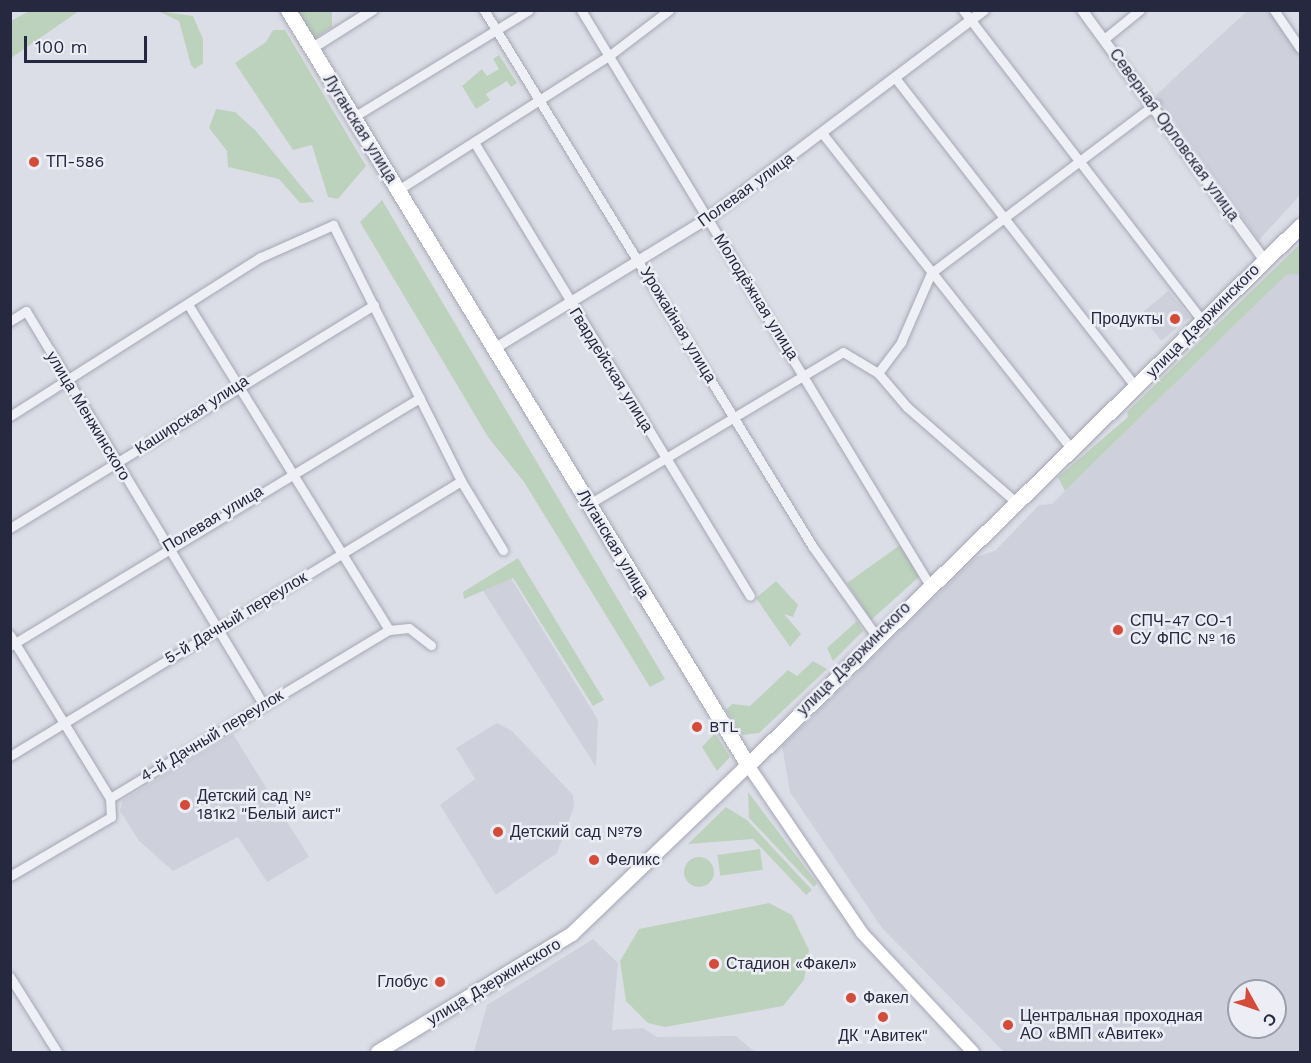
<!DOCTYPE html>
<meta charset="utf-8">
<style>
body{margin:0}
#map{position:relative;width:1311px;height:1063px;overflow:hidden;background:#dcdee7;font-family:"Work Sans",sans-serif}
div>[style]{position:absolute}
[style*='--x']{left:calc(var(--x)*1px);top:calc(var(--y)*1px);width:calc(var(--w)*1px);rotate:calc(var(--a)*1deg)}
.built>*{inset:0;background:#ced0dc;transform-origin:0 0}
.green>*{inset:0;background:#bdd2bd;transform-origin:0 0}
.round{border-radius:50%}
.roads{filter:drop-shadow(0 0 2px #a5a7b4) drop-shadow(0 0 2px #a5a7b4)}
.minor>*{height:9px;margin:-4.5px;padding:0 4.5px;transform-origin:4.5px;border-radius:4.5px;background:#eff0f6}
.tertiary>*{height:10px;margin:-5px;padding:0 5px;transform-origin:5px;border-radius:5px;background:#eff0f6}
.secondary>*{height:12px;margin:-6px;padding:0 6px;transform-origin:6px;border-radius:6px;background:#fff}
.primary>*{height:14px;margin:-7px;padding:0 7px;transform-origin:7px;border-radius:7px;background:#fff}
.trunk>*{height:15px;margin:-7.5px;padding:0 7.5px;transform-origin:7.5px;border-radius:7.5px;background:#fff}
.dots>*{width:16px;height:16px;translate:-50% -50%;box-sizing:border-box;border:3px solid #ecedf5;border-radius:50%}
span{translate:-50% -50%;white-space:nowrap;text-align:center;line-height:1.15;-webkit-text-stroke:5px #ecedf5;paint-order:stroke}
.street-label{font-size:16px;color:#25283e}
.poi-label{font-size:16px;color:#25283e}
.left{translate:0 -50%;text-align:left}
.right{translate:-100% -50%;text-align:right}
.frame{position:absolute;inset:0;border:12px solid #25283e;pointer-events:none}
.north{position:absolute;left:1227px;top:979px;width:60px;height:60px;box-sizing:border-box;background:#ecedf5;border:2px solid #9c9eac;border-radius:50%;rotate:130deg;font-size:16px;font-weight:700;line-height:24px;text-align:center;color:#25283e}
.north::after{content:'';display:block;margin:auto;width:21px;height:27px;background:#d44b3a;clip-path:polygon(50% 0,100% 100%,50% 72%,0 100%)}
.scale{position:absolute;left:24px;top:36px;width:123px;height:27px;box-sizing:border-box;border:3px solid #25283e;border-top:0;padding-left:8px;font-size:18px;line-height:21px;white-space:nowrap;color:#25283e;-webkit-text-stroke:4px #ecedf5;paint-order:stroke}
</style>
<div id="map">
<div class="built">
<div style="clip-path:polygon(1247px 11px,1270px 11px,1300px 56px,1300px 195px,1259px 240px,1156px 95px)"></div>
<div style="clip-path:polygon(evenodd,1300px 274px,1300px 1052px,1004px 1052px,882px 928px,790px 792px,782px 746px,976px 557px,995px 551px,1039px 505px,1052px 504px,1286px 275px,1300px 274px,1239px 991px,1275px 991px,1275px 1027px,1239px 1027px,1239px 991px)"></div>
<div style="left:1168px;top:291px;width:34px;height:37px;rotate:50deg"></div>
<div style="clip-path:polygon(506px 570px,598px 720px,596px 767px,480px 586px)"></div>
<div style="clip-path:polygon(497px 723px,512px 731px,573px 795px,574px 807px,557px 853px,496px 895px,440px 805px,475px 779px,456px 748px)"></div>
<div style="clip-path:polygon(233px 734px,309px 857px,267px 882px,238px 837px,173px 871px,139px 841px,120px 811px,123px 800px)"></div>
<div style="clip-path:polygon(593px 939px,618px 963px,612px 1030px,643px 1028px,657px 1037px,736px 1036px,755px 1052px,474px 1052px,487px 1005px)"></div>
</div>
<div class="green">
<div style="clip-path:polygon(29px 11px,79px 11px,11px 58px,11px 21px)"></div>
<div style="clip-path:polygon(158px 11px,193px 16px,203px 39px,203px 63px,195px 69px,191px 65px,179px 21px)"></div>
<div style="clip-path:polygon(298px 11px,332px 11px,332px 27px,314px 39px)"></div>
<div style="clip-path:polygon(273px 30px,285px 30px,366px 166px,338px 199px,328px 197px,312px 145px,293px 150px,235px 63px,266px 42px)"></div>
<div style="clip-path:polygon(499px 55px,517px 83px,511px 87px,507px 81px,486px 94px,490px 100px,476px 109px,462px 86px,482px 69px,487px 76px,499px 69px,493px 59px)"></div>
<div style="clip-path:polygon(216px 109px,235px 112px,256px 131px,314px 202px,300px 203px,279px 179px,228px 167px,227px 151px,209px 128px)"></div>
<div style="clip-path:polygon(382px 200px,665px 679px,650px 687px,524px 482px,488px 437px,360px 222px)"></div>
<div style="clip-path:polygon(1300px 244px,1300px 274px,1286px 275px,1065px 491px,1058px 477px,1128px 417px,1127px 412px)"></div>
<div style="clip-path:polygon(900px 545px,920px 576px,871px 620px,847px 583px)"></div>
<div style="clip-path:polygon(518px 558px,604px 700px,593px 706px,513px 578px,464px 599px,463px 592px)"></div>
<div style="clip-path:polygon(776px 581px,798px 605px,793px 617px,784px 614px,801px 634px,790px 647px,756px 598px)"></div>
<div style="clip-path:polygon(857px 621px,863px 631px,833px 661px,827px 648px)"></div>
<div style="clip-path:polygon(813px 661px,827px 669px,759px 733px,742px 735px,726px 710px,732px 704px,750px 706px,788px 670px,797px 676px)"></div>
<div style="clip-path:polygon(715px 733px,730px 757px,717px 771px,702px 747px)"></div>
<div style="clip-path:polygon(748px 792px,817px 883px,814px 887px,749px 818px)"></div>
<div style="clip-path:polygon(726px 807px,747px 820px,812px 890px,806px 895px,753px 839px,688px 844px)"></div>
<div style="left:760px;top:849px;width:21px;height:43px;rotate:82deg"></div>
<div class="round" style="left:684px;top:857px;width:30px;height:30px"></div>
<div style="clip-path:polygon(769px 903px,792px 915px,809px 950px,804px 980px,783px 1006px,665px 1027px,648px 1023px,626px 1001px,620px 961px,639px 929px)"></div>
</div>
<div class="roads">
<div class="minor">
<div style="--x:484;--y:10;--w:630;--a:58.51"></div>
<div style="--x:813;--y:547;--w:110;--a:54.6"></div>
<div style="--x:581;--y:10;--w:671;--a:58.77"></div>
<div style="--x:963;--y:10;--w:394;--a:52.4"></div>
<div style="--x:1274;--y:10;--w:46;--a:55.6"></div>
<div style="--x:1104;--y:39;--w:46;--a:-38.9"></div>
<div style="--x:896;--y:79;--w:390;--a:52.1"></div>
<div style="--x:352;--y:118;--w:207;--a:-31.4"></div>
<div style="--x:822;--y:133;--w:403;--a:51.7"></div>
<div style="--x:474;--y:142;--w:531;--a:58.7"></div>
<div style="--x:398;--y:190;--w:251;--a:-32.5"></div>
<div style="--x:610;--y:55;--w:74;--a:-37.3"></div>
<div style="--x:189;--y:306;--w:381;--a:58.3"></div>
<div style="--x:10;--y:321;--w:19;--a:-32"></div>
<div style="--x:26;--y:311;--w:460;--a:58.9"></div>
<div style="--x:878;--y:373;--w:39;--a:-53"></div>
<div style="--x:901;--y:342;--w:75;--a:-66.5"></div>
<div style="--x:931;--y:273;--w:281;--a:-37"></div>
<div style="--x:10;--y:416;--w:297;--a:-32.4"></div>
<div style="--x:261;--y:257;--w:79;--a:-24"></div>
<div style="--x:333;--y:225;--w:286;--a:63.4"></div>
<div style="--x:461;--y:481;--w:81;--a:58.7"></div>
<div style="--x:589;--y:504;--w:296;--a:-30.9"></div>
<div style="--x:843;--y:352;--w:41;--a:31"></div>
<div style="--x:878;--y:373;--w:45;--a:49.5"></div>
<div style="--x:907;--y:407;--w:145;--a:41.1"></div>
<div style="--x:10;--y:528;--w:427;--a:-31.5"></div>
<div style="--x:10;--y:635;--w:191;--a:58.5"></div>
<div style="--x:10;--y:646;--w:479;--a:-31.2"></div>
<div style="--x:10;--y:756;--w:528;--a:-31.37"></div>
<div style="--x:10;--y:876;--w:117;--a:-30.3"></div>
<div style="--x:111;--y:817;--w:19;--a:-93"></div>
<div style="--x:110;--y:798;--w:326;--a:-31.1"></div>
<div style="--x:389;--y:630;--w:20;--a:-6"></div>
<div style="--x:409;--y:628;--w:28;--a:38"></div>
<div style="--x:10;--y:977;--w:89;--a:57.9"></div>
</div>
<div class="tertiary">
<div style="--x:1082;--y:10;--w:311;--a:53.9"></div>
<div style="--x:311;--y:49;--w:73;--a:-32.2"></div>
<div style="--x:494;--y:349;--w:250;--a:-31.4"></div>
<div style="--x:707;--y:219;--w:347;--a:-37"></div>
</div>
<div class="secondary">
<div style="--x:748;--y:765;--w:203;--a:55.8"></div>
<div style="--x:862;--y:933;--w:163;--a:47"></div>
</div>
<div class="primary">
<div style="--x:378;--y:1052;--w:227;--a:-31.3"></div>
<div style="--x:572;--y:934;--w:244;--a:-43.8"></div>
</div>
<div class="trunk">
<div style="--x:288;--y:10;--w:884;--a:58.65"></div>
<div style="--x:748;--y:765;--w:772;--a:-44.32"></div>
</div>
</div>
<div class="dots">
<div style="left:34px;top:162px;background:#d44b3a"></div>
<div style="left:1175px;top:319px;background:#d44b3a"></div>
<div style="left:1118px;top:630px;background:#d44b3a"></div>
<div style="left:697px;top:727px;background:#d44b3a"></div>
<div style="left:185px;top:805px;background:#d44b3a"></div>
<div style="left:498px;top:832px;background:#d44b3a"></div>
<div style="left:594px;top:860px;background:#d44b3a"></div>
<div style="left:714px;top:964px;background:#d44b3a"></div>
<div style="left:440px;top:982px;background:#d44b3a"></div>
<div style="left:851px;top:998px;background:#d44b3a"></div>
<div style="left:883px;top:1017px;background:#d44b3a"></div>
<div style="left:1008px;top:1025px;background:#d44b3a"></div>
</div>
<div class="street-label">
<span style="left:360px;top:129px;rotate:58deg">Луганская улица</span>
<span style="left:1174px;top:135px;rotate:54deg">Северная Орловская улица</span>
<span style="left:746px;top:190px;rotate:-36deg">Полевая улица</span>
<span style="left:756px;top:297px;rotate:58deg">Молодёжная улица</span>
<span style="left:1203px;top:321px;rotate:-45deg">улица Дзержинского</span>
<span style="left:678px;top:325px;rotate:59deg">Урожайная улица</span>
<span style="left:611px;top:370px;rotate:58deg">Гвардейская улица</span>
<span style="left:192px;top:415px;rotate:-33deg">Каширская улица</span>
<span style="left:88px;top:416px;rotate:59deg">улица Менжинского</span>
<span style="left:213px;top:519px;rotate:-31deg">Полевая улица</span>
<span style="left:613px;top:544px;rotate:59deg">Луганская улица</span>
<span style="left:236px;top:618px;rotate:-31deg">5-й Дачный переулок</span>
<span style="left:854px;top:659px;rotate:-45deg">улица Дзержинского</span>
<span style="left:212px;top:736px;rotate:-31deg">4-й Дачный переулок</span>
<span style="left:494px;top:982px;rotate:-31deg">улица Дзержинского</span>
</div>
<div class="poi-label">
<span class="left" style="left:46px;top:162px">ТП-586</span>
<span class="right" style="left:1163px;top:319px">Продукты</span>
<span class="left" style="left:1130px;top:630px">СПЧ-47 СО-1<br>СУ ФПС № 16</span>
<span class="left" style="left:709px;top:727px">BTL</span>
<span class="left" style="left:197px;top:805px">Детский сад №<br>181к2 "Белый аист"</span>
<span class="left" style="left:510px;top:832px">Детский сад №79</span>
<span class="left" style="left:606px;top:860px">Феликс</span>
<span class="left" style="left:726px;top:964px">Стадион «Факел»</span>
<span class="right" style="left:428px;top:982px">Глобус</span>
<span class="left" style="left:863px;top:998px">Факел</span>
<span class="left" style="left:1020px;top:1025px">Центральная проходная<br>АО «ВМП «Авитек»</span>
<span style="left:883px;top:1036px">ДК "Авитек"</span>
</div>
<div class="frame"></div>
<div class="north">С</div>
<div class="scale">100 m</div>
</div>
